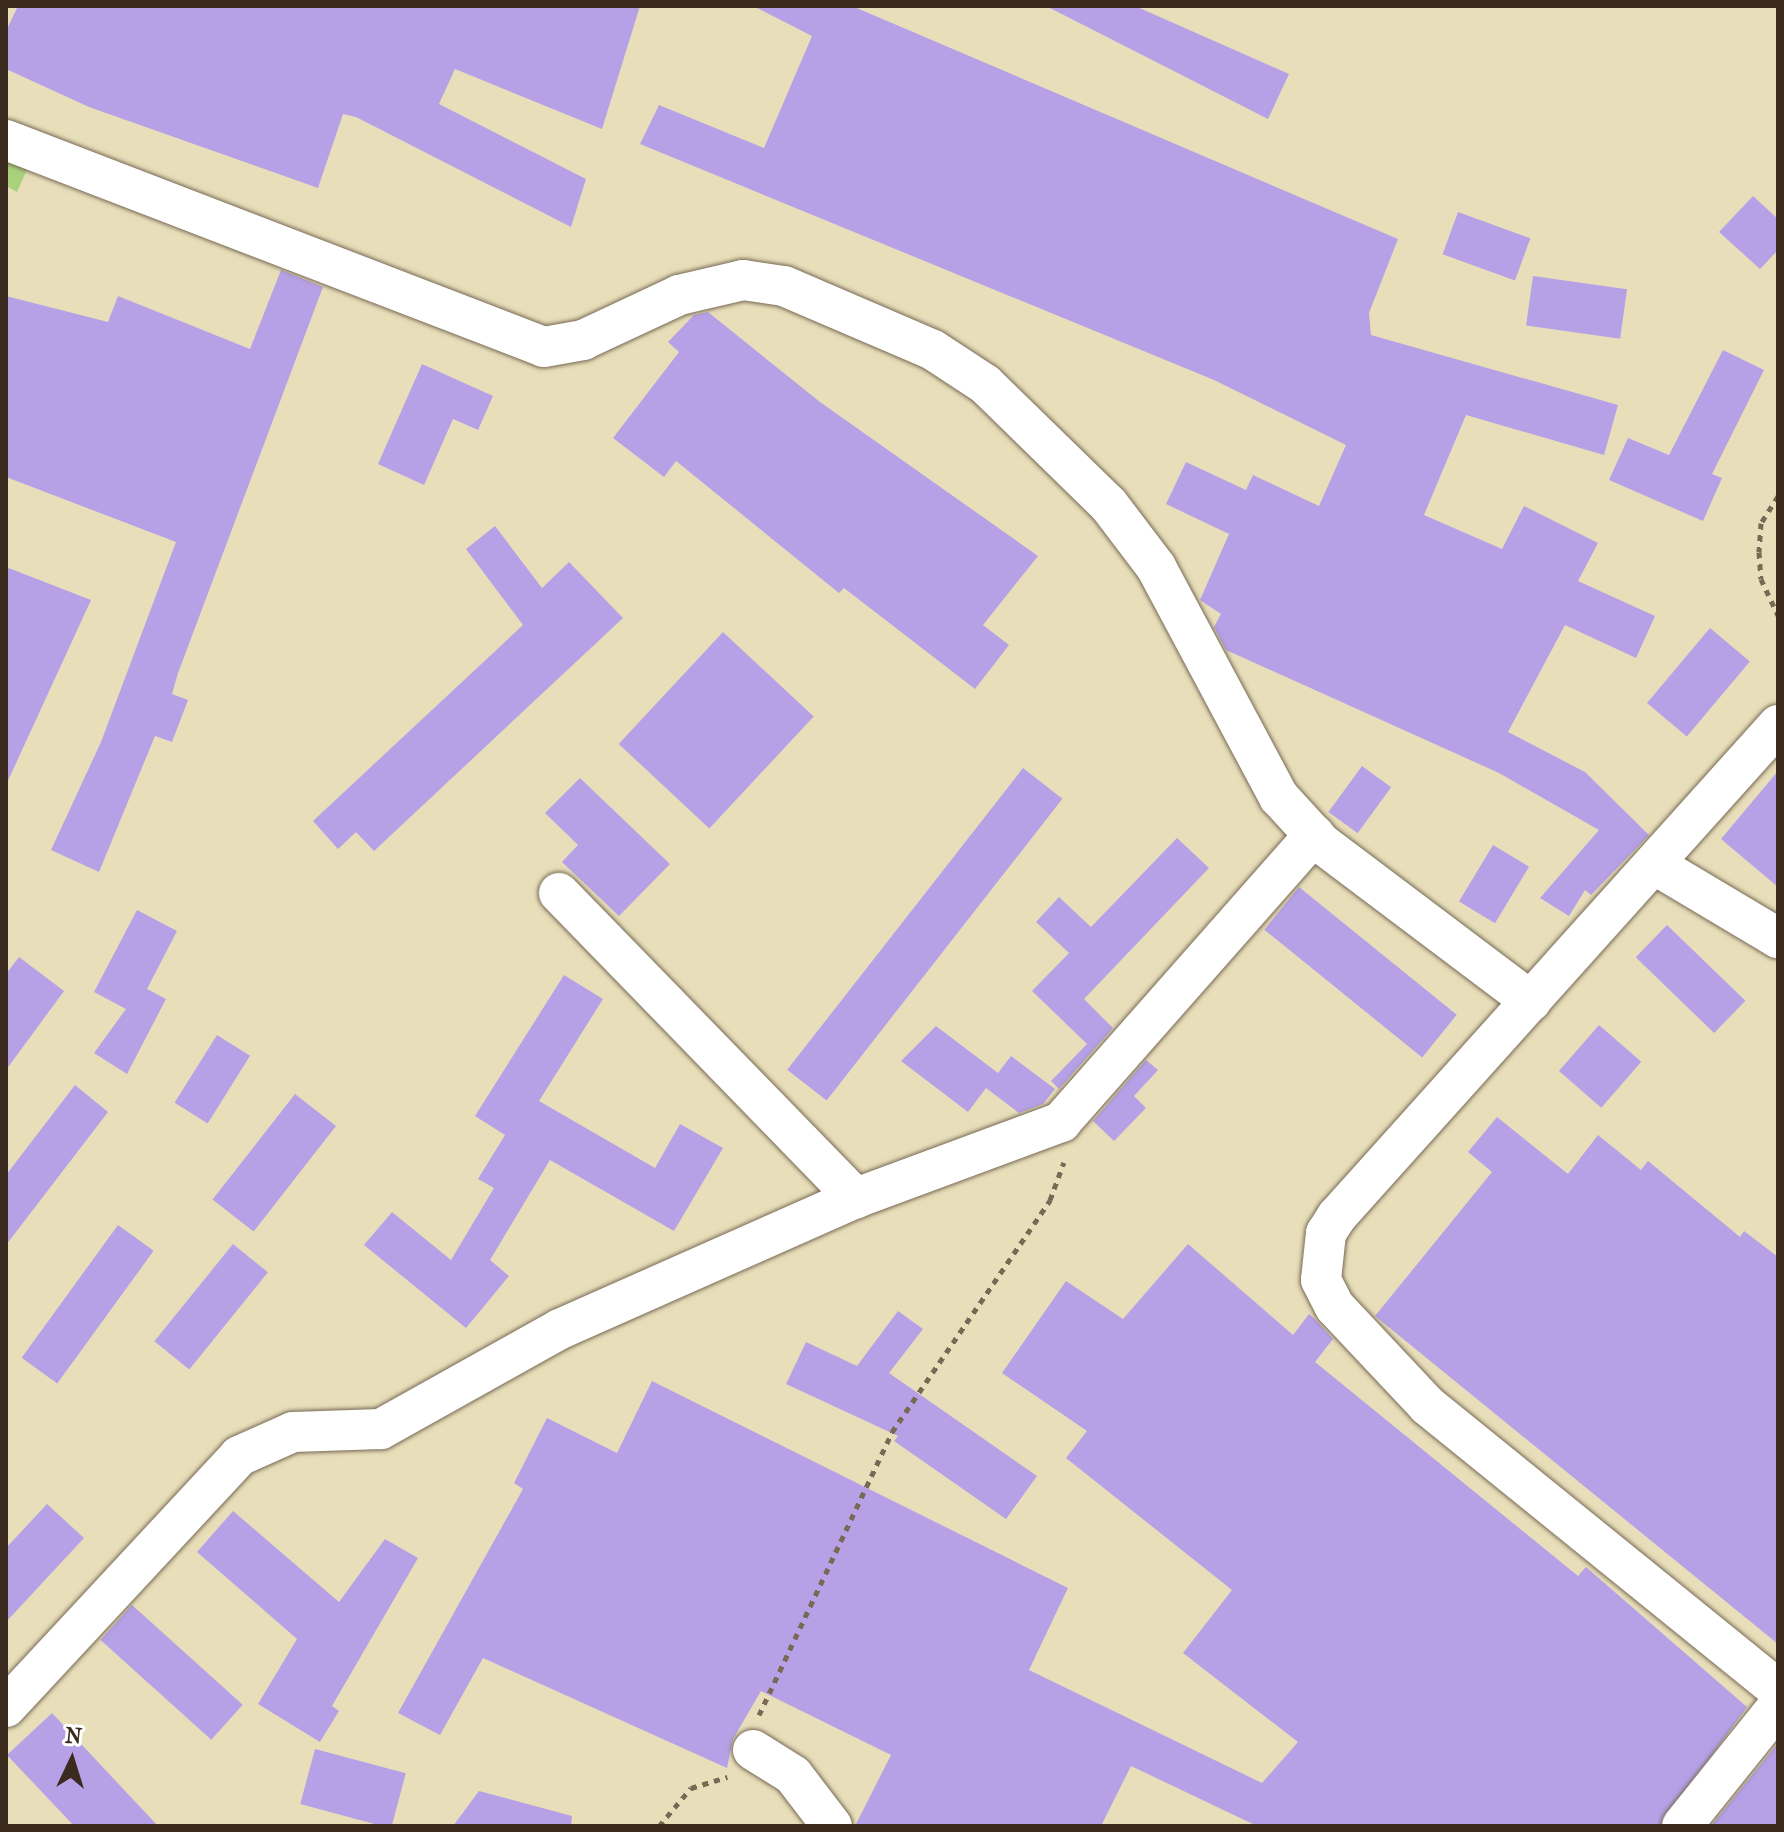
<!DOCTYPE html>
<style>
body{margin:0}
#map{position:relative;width:1784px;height:1832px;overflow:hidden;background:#e8dfba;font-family:"IM FELL French Canon",serif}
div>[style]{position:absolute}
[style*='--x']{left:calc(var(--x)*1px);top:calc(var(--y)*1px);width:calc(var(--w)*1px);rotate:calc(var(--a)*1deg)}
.green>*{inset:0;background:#aad27d}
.building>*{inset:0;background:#b6a1e7;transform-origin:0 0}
.path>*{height:5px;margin-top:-2.5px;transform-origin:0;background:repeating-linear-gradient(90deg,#786955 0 6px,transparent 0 12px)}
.roads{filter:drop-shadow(0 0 2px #786955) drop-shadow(0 0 2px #786955)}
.minor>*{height:40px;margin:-20px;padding:0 20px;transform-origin:20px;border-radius:20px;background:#fff}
span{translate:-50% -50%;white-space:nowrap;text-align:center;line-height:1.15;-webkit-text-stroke:7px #fff;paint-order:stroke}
.frame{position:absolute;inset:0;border:8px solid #3b2a1e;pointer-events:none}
.north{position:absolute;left:32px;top:1720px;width:80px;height:80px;-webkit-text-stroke:6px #fff;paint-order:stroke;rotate:4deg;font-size:22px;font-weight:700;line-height:32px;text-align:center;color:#3b2a1e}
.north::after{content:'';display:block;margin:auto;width:28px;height:36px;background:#3b2a1e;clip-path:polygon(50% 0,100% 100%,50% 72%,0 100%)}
</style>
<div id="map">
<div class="green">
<div style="clip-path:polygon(6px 151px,31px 161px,17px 192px,6px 186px)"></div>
</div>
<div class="building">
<div style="clip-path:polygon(18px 6px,640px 6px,602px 129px,455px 69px,439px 104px,586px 179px,571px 227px,356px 117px,343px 114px,318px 188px,89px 107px,6px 69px,6px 31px)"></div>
<div style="clip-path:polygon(753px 6px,852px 6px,1398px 239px,1369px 313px,1371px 335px,1618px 405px,1604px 455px,1466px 415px,1424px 515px,1502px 549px,1524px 506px,1598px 543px,1578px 581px,1655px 616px,1636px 658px,1565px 625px,1508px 732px,1585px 772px,1649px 835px,1591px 895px,1585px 890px,1569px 916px,1540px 898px,1599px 830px,1499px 773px,1226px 650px,1214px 627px,1221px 614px,1200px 600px,1229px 534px,1166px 504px,1186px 462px,1246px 490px,1253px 475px,1319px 506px,1346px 445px,1214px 380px,640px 144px,659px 105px,764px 148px,812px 36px)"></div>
<div style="clip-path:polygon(1046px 6px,1135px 6px,1289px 74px,1268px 119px)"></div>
<div style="clip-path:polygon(1753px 196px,1778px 219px,1778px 250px,1760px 269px,1719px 232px)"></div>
<div style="left:1458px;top:212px;width:77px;height:45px;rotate:20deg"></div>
<div style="clip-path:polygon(281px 270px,323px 287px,178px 673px,172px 694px,188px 700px,172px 742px,155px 736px,99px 872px,51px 850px,101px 742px,176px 542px,6px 477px,6px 296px,108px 322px,118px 296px,250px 349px)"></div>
<div style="left:1533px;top:276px;width:95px;height:50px;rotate:8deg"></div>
<div style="clip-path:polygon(708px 312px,820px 402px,1038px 556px,983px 625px,1009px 645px,975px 689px,844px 588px,839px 593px,676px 461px,664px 477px,613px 438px,679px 352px,668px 342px,694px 315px)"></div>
<div style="clip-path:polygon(1723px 350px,1764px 370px,1712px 474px,1722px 478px,1703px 521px,1609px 480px,1628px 438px,1669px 455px)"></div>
<div style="clip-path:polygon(422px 364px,493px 396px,478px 430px,453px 419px,424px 485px,378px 464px)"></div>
<div style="clip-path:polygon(495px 526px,542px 588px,569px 562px,623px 618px,374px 851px,356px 832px,338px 849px,313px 821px,523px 625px,466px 549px)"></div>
<div style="clip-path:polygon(6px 567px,91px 600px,6px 785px)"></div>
<div style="left:1710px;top:628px;width:52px;height:98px;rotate:40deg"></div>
<div style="left:723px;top:632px;width:124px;height:153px;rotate:43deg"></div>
<div style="left:1362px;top:766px;width:36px;height:57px;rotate:36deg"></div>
<div style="left:1023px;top:768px;width:50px;height:383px;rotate:38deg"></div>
<div style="clip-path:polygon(1778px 771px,1778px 887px,1721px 839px)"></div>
<div style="clip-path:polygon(580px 778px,670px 864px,619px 916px,562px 862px,578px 845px,545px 813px)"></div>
<div style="clip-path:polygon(1177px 838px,1209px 868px,1084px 999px,1113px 1028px,1059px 1089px,1051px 1081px,1087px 1044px,1032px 991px,1069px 953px,1036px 922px,1059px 897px,1091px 927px)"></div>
<div style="left:1493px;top:845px;width:42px;height:66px;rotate:31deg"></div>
<div style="left:1299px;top:887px;width:203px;height:55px;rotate:39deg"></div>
<div style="clip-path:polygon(137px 910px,177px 931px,147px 989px,166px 999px,127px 1074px,94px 1053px,126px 1009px,94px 992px)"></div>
<div style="left:1667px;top:925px;width:109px;height:45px;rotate:44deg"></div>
<div style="clip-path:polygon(19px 957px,64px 991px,6px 1070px,6px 974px)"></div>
<div style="clip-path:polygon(564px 975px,603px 999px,539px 1101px,655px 1168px,680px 1124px,723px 1148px,674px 1231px,550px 1160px,490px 1260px,509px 1276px,466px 1328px,364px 1245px,392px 1212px,451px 1260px,494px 1188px,478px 1179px,505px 1135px,475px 1116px)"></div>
<div style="left:1599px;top:1025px;width:56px;height:61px;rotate:41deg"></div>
<div style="clip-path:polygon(936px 1026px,998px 1073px,1011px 1056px,1055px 1089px,1043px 1104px,1019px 1113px,986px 1088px,968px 1112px,901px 1061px)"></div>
<div style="left:217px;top:1035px;width:39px;height:80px;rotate:32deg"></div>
<div style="clip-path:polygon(1146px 1060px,1158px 1070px,1134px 1096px,1146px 1108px,1114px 1141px,1093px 1121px)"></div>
<div style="clip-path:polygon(75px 1085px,108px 1112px,6px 1245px,6px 1175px)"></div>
<div style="left:295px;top:1094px;width:52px;height:134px;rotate:38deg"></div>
<div style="clip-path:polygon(1497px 1117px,1568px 1174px,1598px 1135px,1641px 1170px,1648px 1161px,1740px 1237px,1744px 1231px,1778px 1257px,1778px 1644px,1375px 1316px,1492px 1172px,1468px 1152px)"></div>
<div style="left:118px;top:1225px;width:44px;height:164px;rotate:36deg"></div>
<div style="left:233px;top:1244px;width:45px;height:125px;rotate:39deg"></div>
<div style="clip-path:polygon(1188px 1244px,1293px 1335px,1309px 1314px,1316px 1320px,1333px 1339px,1315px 1362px,1578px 1576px,1586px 1567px,1747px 1707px,1660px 1826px,1257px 1826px,1131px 1766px,1101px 1826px,855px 1826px,891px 1755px,761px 1691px,733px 1739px,727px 1768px,483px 1658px,440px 1735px,398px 1713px,523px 1489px,514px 1483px,547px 1418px,617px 1453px,652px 1381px,1068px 1588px,1029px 1670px,1262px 1783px,1298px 1742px,1183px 1653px,1232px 1590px,1066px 1458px,1087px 1431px,1002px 1373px,1066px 1281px,1123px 1319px)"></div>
<div style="clip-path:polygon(898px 1311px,923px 1329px,889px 1373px,1037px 1476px,1006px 1519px,894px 1441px,898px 1436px,786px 1384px,806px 1342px,857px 1366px)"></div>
<div style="clip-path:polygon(47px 1504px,84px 1538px,6px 1622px,6px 1548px)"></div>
<div style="clip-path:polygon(233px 1511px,339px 1602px,385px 1539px,418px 1558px,332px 1706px,339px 1711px,320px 1742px,258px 1704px,297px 1639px,197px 1552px)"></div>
<div style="left:132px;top:1605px;width:149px;height:47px;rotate:42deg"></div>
<div style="clip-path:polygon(52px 1713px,158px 1826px,74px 1826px,7px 1755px)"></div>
<div style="clip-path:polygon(1778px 1743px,1778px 1826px,1711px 1826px)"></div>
<div style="left:315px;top:1749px;width:94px;height:57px;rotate:15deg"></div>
<div style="clip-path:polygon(479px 1791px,572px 1816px,571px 1826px,453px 1826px)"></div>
</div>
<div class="path">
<div style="--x:1778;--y:496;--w:32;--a:122"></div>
<div style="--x:1761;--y:523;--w:29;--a:94"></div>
<div style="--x:1759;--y:552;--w:27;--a:86"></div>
<div style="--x:1761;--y:579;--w:40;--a:65"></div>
<div style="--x:759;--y:1715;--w:313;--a:-64.8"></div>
<div style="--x:892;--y:1432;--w:281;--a:-55.7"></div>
<div style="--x:1050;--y:1200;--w:40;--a:-69.8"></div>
<div style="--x:659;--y:1826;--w:50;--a:-49.9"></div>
<div style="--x:691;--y:1788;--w:38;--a:-17"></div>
</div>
<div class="roads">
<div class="minor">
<div style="--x:6;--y:140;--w:576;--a:21.04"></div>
<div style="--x:544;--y:347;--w:40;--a:-10"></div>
<div style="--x:583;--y:340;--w:106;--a:-25.1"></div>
<div style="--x:679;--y:295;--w:66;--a:-13.2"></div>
<div style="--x:743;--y:280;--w:41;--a:8.3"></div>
<div style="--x:784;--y:286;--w:162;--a:23.2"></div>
<div style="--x:933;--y:350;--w:62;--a:33.2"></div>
<div style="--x:985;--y:384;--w:173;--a:44.3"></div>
<div style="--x:1109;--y:505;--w:78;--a:52.8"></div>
<div style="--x:1156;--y:567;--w:261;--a:61.9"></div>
<div style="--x:1279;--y:797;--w:62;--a:47.6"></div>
<div style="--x:1321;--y:843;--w:263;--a:37"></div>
<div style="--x:1778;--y:725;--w:660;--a:131.93"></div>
<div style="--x:1337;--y:1216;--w:20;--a:123"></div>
<div style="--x:1326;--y:1233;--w:47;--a:96.1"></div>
<div style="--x:1321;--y:1280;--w:30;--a:63"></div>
<div style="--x:1335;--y:1307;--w:136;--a:46.8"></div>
<div style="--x:1428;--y:1406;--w:450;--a:39"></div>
<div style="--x:1657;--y:866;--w:141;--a:30.8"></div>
<div style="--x:559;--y:893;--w:426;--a:45.8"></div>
<div style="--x:6;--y:1707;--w:342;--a:-47.1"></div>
<div style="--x:239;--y:1456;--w:59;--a:-24"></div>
<div style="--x:293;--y:1432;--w:88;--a:-2"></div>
<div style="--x:381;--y:1429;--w:205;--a:-29.2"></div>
<div style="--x:560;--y:1329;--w:324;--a:-23.9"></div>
<div style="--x:856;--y:1198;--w:219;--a:-20.3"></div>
<div style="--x:1061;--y:1122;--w:383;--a:-48.6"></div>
<div style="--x:753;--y:1750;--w:47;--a:32"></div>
<div style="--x:793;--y:1775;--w:64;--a:52.6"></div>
<div style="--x:1682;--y:1826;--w:154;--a:-51.3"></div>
</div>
</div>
<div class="frame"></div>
<div class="north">N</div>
</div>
